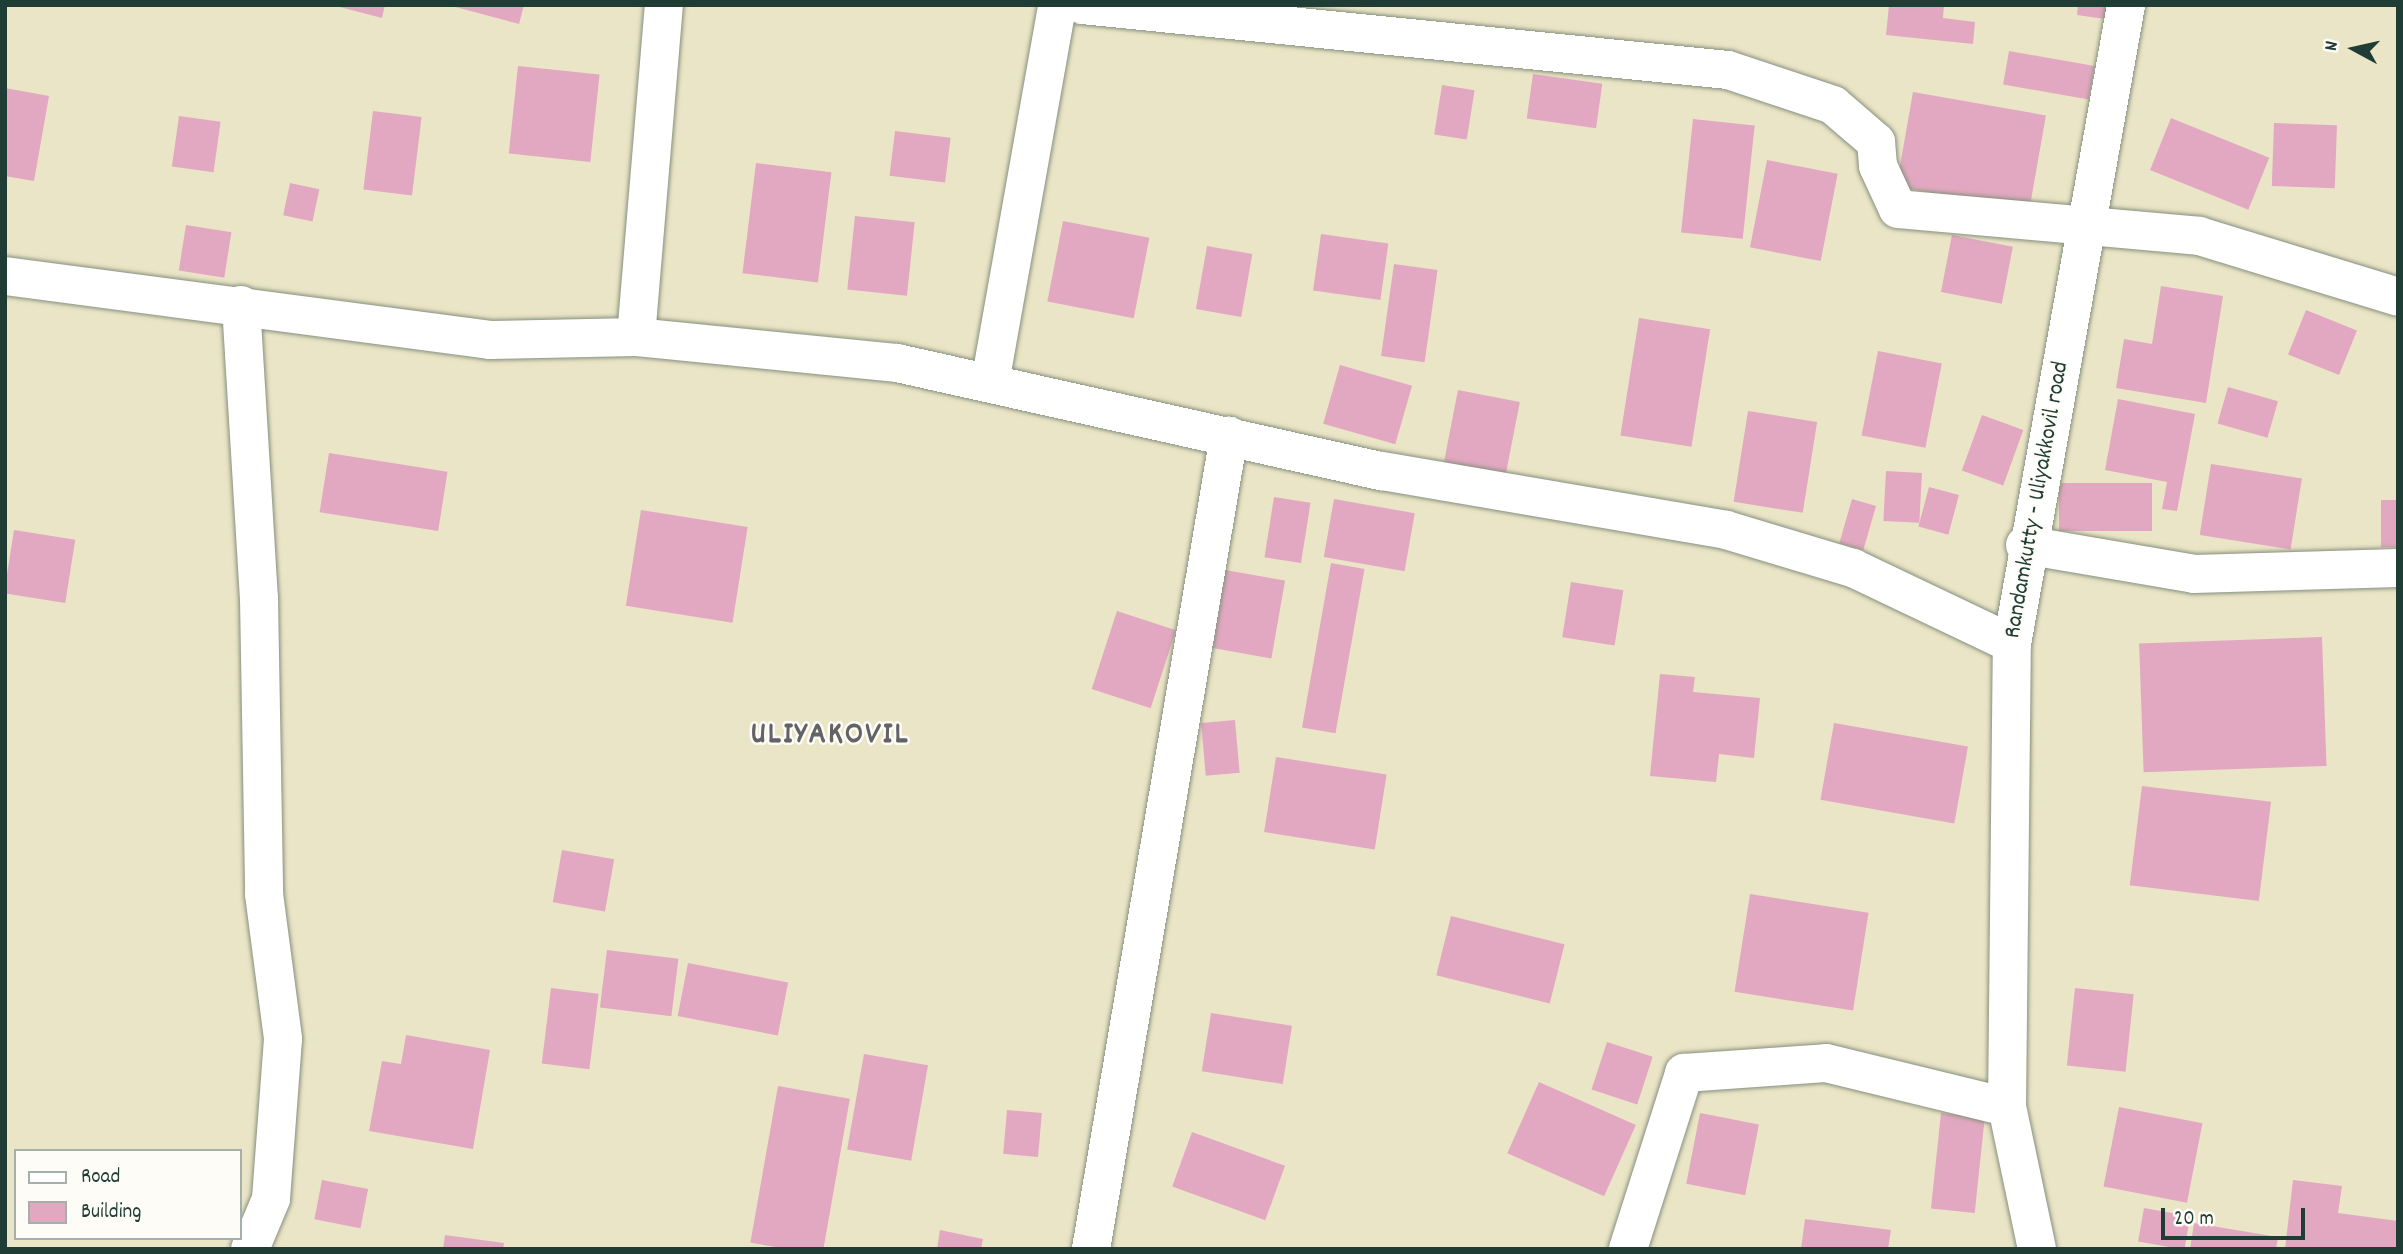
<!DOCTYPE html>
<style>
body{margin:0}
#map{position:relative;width:2403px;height:1254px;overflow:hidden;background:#ebe5c7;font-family:Dekko,sans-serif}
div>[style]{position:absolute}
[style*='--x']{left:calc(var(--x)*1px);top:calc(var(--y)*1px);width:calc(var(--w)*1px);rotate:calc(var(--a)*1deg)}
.building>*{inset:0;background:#e2a8c1;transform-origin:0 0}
.roads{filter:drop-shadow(0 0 2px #85917e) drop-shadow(0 0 2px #85917e)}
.minor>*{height:38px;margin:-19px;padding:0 19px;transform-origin:19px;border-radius:19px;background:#fff}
.tertiary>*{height:38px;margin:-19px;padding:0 19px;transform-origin:19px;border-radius:19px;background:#fff}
span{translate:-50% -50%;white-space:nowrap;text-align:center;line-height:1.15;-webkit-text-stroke:5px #fdfcf7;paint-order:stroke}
.street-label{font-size:24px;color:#1f3d34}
.district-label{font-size:32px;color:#636265;font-weight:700;letter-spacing:2px}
.frame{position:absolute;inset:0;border:7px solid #1f3d34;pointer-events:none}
.legend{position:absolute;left:14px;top:1149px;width:228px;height:91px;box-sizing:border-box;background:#fdfcf7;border:2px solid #a4b0a9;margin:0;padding:9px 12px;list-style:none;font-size:21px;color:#1f3d34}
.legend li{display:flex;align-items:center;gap:14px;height:35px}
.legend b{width:35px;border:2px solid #a4b0a9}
.north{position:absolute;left:2319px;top:14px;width:70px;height:70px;-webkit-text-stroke:5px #fdfcf7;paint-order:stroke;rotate:278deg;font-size:19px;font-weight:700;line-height:28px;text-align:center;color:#1f3d34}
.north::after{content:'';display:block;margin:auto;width:24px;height:32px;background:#1f3d34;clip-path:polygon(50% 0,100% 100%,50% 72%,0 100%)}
.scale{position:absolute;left:2161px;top:1208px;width:144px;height:32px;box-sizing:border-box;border:4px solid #1f3d34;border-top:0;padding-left:9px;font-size:21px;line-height:24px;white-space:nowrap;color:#1f3d34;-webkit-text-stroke:5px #fdfcf7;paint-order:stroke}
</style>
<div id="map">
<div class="building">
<div style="clip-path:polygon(332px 5px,385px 5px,382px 18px)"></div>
<div style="clip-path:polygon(448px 5px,524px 5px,519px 24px)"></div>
<div style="clip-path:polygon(1889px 5px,1944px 5px,1943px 18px,1975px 22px,1973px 44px,1886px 35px)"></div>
<div style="clip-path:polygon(2078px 5px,2114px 5px,2112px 20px,2077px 15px)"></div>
<div style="left:2009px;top:51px;width:87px;height:34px;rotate:10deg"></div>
<div style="left:518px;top:66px;width:82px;height:88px;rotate:6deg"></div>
<div style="left:1533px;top:74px;width:70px;height:45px;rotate:8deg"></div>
<div style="left:1442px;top:85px;width:33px;height:50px;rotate:9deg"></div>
<div style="clip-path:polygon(5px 88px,49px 96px,34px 181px,5px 176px)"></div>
<div style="left:1913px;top:92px;width:135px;height:96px;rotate:10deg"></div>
<div style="left:373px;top:111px;width:49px;height:79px;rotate:7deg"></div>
<div style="left:179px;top:116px;width:42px;height:51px;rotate:8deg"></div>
<div style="left:2171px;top:118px;width:106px;height:56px;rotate:22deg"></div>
<div style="left:1693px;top:119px;width:62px;height:114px;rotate:6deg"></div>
<div style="left:2274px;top:123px;width:63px;height:63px;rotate:2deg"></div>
<div style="left:895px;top:131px;width:56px;height:45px;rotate:7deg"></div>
<div style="left:1767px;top:160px;width:72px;height:89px;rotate:11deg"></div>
<div style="left:756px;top:163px;width:76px;height:111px;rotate:7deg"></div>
<div style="left:290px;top:183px;width:30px;height:33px;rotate:12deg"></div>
<div style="left:855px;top:216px;width:60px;height:74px;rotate:6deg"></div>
<div style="left:1063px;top:221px;width:88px;height:82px;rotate:11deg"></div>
<div style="left:186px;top:225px;width:46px;height:46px;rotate:9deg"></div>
<div style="left:1321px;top:234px;width:68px;height:57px;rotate:8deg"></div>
<div style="left:1952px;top:235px;width:62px;height:58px;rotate:11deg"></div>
<div style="left:1207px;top:246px;width:46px;height:64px;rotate:10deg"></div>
<div style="left:1394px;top:264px;width:44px;height:93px;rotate:8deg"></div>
<div style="clip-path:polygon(2161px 286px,2223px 296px,2206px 403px,2116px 388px,2124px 339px,2152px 344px)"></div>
<div style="left:2306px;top:310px;width:55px;height:48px;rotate:22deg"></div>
<div style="left:1639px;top:318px;width:72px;height:119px;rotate:9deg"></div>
<div style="left:1878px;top:351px;width:65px;height:86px;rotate:11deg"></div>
<div style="left:1340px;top:365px;width:75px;height:61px;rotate:16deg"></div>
<div style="left:2228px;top:387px;width:52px;height:38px;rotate:16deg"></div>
<div style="left:1458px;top:390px;width:63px;height:78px;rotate:11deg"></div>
<div style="clip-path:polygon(2118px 399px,2195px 414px,2177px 511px,2162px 509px,2167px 482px,2105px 470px)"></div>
<div style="left:1748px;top:411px;width:70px;height:92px;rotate:9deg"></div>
<div style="left:1982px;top:415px;width:44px;height:59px;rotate:20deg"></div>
<div style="left:329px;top:453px;width:120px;height:60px;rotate:9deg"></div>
<div style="left:2211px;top:464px;width:92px;height:72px;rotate:9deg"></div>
<div style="left:1886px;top:471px;width:36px;height:50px;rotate:3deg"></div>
<div style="left:2059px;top:483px;width:93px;height:48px"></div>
<div style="left:1929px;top:487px;width:31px;height:41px;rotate:15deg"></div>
<div style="left:1274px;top:497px;width:37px;height:61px;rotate:9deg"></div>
<div style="left:1334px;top:499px;width:82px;height:59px;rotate:10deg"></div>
<div style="left:1852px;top:499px;width:25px;height:46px;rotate:16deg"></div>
<div style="left:2381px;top:500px;width:17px;height:47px"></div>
<div style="left:641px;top:510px;width:108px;height:97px;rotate:9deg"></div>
<div style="left:14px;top:530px;width:62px;height:64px;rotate:9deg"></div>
<div style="left:1331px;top:563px;width:34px;height:167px;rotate:10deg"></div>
<div style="left:1225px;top:570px;width:61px;height:79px;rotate:10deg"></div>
<div style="left:1571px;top:582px;width:53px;height:56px;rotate:9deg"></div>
<div style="left:1117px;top:611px;width:62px;height:82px;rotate:18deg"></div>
<div style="left:2322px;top:637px;width:129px;height:183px;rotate:88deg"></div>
<div style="clip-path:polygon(1660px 674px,1695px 677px,1693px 692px,1760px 698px,1754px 758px,1719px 754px,1716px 782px,1650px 776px)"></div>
<div style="left:1235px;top:720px;width:53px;height:34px;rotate:85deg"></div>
<div style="left:1834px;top:723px;width:136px;height:78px;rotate:10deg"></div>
<div style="left:1276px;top:757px;width:112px;height:76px;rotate:9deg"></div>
<div style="left:2142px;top:786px;width:130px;height:100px;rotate:7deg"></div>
<div style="left:562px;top:850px;width:53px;height:53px;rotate:10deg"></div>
<div style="left:1750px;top:894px;width:120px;height:99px;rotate:9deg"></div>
<div style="left:1451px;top:916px;width:117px;height:61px;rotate:14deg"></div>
<div style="left:607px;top:950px;width:72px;height:58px;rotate:7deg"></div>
<div style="left:688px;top:963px;width:102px;height:54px;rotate:11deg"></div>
<div style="left:551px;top:988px;width:48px;height:76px;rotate:7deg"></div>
<div style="left:2075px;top:988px;width:59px;height:78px;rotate:6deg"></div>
<div style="left:1211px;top:1013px;width:82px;height:59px;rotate:9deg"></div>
<div style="clip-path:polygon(406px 1035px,490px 1050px,473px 1149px,369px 1131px,382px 1061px,401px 1064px)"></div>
<div style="left:1607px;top:1042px;width:48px;height:50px;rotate:18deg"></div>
<div style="left:864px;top:1054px;width:65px;height:97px;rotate:10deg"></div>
<div style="left:1539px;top:1082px;width:106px;height:78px;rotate:24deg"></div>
<div style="left:778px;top:1086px;width:73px;height:159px;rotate:10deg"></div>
<div style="left:2119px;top:1107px;width:85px;height:81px;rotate:11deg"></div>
<div style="left:1007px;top:1110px;width:35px;height:44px;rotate:5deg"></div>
<div style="left:1700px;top:1113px;width:60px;height:72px;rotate:11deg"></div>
<div style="left:1941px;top:1113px;width:44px;height:96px;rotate:6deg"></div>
<div style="left:1192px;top:1132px;width:99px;height:58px;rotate:20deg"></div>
<div style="left:322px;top:1180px;width:47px;height:40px;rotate:11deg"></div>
<div style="clip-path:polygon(2293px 1180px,2342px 1186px,2338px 1213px,2398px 1221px,2398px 1249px,2285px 1249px)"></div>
<div style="left:2144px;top:1208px;width:47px;height:34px;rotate:10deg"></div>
<div style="clip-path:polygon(1805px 1219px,1891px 1230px,1888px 1249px,1801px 1249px)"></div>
<div style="clip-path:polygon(2194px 1223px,2278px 1237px,2276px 1249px,2190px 1249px)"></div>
<div style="clip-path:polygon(940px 1230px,983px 1239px,981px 1249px,937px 1249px)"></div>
<div style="clip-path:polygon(445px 1235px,504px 1243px,503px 1249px,443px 1249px)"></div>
</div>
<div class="roads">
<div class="minor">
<div style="--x:1082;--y:5;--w:649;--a:5.75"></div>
<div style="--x:1728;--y:70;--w:111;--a:18.4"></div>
<div style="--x:1833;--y:105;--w:57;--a:40.7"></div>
<div style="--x:1876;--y:142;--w:24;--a:85"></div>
<div style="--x:1878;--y:166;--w:47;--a:65.1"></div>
<div style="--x:1898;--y:209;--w:302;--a:5.1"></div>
<div style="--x:2199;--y:236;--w:208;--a:17"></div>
<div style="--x:5;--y:276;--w:489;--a:7.5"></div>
<div style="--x:490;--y:340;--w:146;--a:-1.2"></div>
<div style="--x:636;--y:337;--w:262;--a:5.7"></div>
<div style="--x:897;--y:363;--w:497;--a:12.6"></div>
<div style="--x:1382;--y:471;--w:349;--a:9.7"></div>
<div style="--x:1726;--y:530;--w:133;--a:16.7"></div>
<div style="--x:1853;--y:568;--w:176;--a:25.5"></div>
<div style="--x:241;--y:305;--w:294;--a:86.5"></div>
<div style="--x:259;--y:598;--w:296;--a:89"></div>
<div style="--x:264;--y:894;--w:146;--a:82.5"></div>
<div style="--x:283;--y:1039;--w:160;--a:94.3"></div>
<div style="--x:271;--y:1199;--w:54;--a:112.8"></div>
<div style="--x:636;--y:337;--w:333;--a:-85.2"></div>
<div style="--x:990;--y:383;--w:384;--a:-79.9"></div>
<div style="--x:2025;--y:545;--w:171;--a:9.7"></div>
<div style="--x:2194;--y:574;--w:204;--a:-1.7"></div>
<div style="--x:1091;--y:1249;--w:825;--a:-80.37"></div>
<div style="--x:1628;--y:1249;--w:185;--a:-72.3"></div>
<div style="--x:1684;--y:1073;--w:142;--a:-4"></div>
<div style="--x:1826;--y:1063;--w:186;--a:13.7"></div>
</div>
<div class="tertiary">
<div style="--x:2037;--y:1249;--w:145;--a:-101.9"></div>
<div style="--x:2007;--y:1107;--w:463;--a:-89.4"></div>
<div style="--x:2012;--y:644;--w:649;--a:-79.88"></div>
</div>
</div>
<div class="street-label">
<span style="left:2038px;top:500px;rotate:-80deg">Randamkutty - Uliyakkovil road</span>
</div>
<div class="district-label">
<span style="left:830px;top:736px">ULIYAKOVIL</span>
</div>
<div class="frame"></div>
<ul class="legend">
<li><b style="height:9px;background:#fff"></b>Road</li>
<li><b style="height:19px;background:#e2a8c1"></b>Building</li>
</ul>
<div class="north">N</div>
<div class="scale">20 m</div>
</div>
